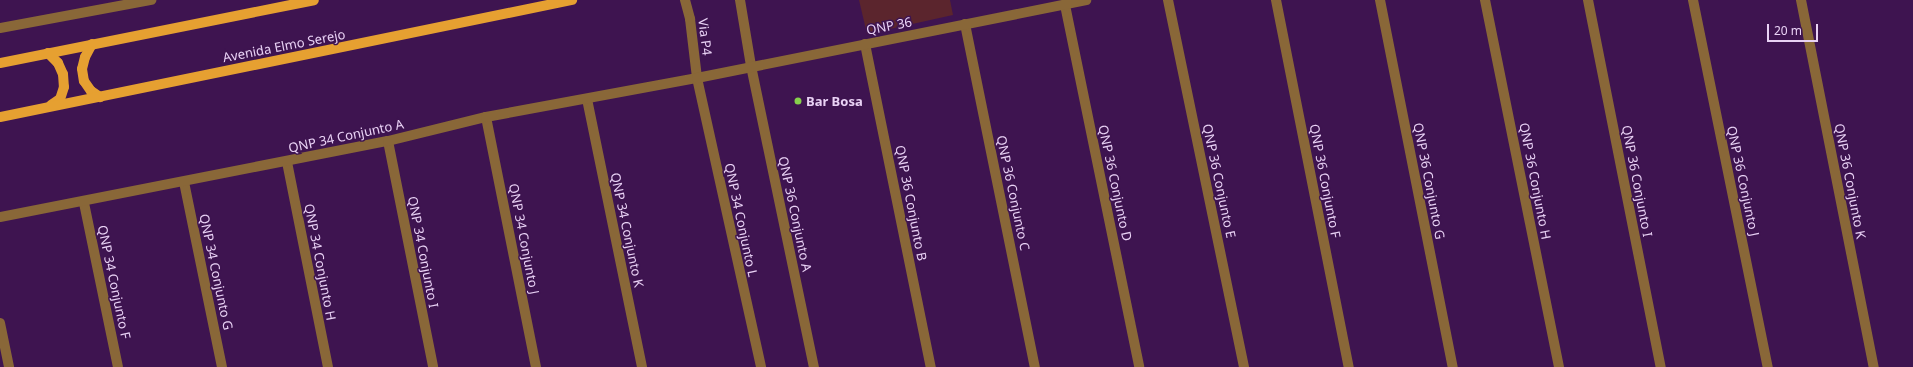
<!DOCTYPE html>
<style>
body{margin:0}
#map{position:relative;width:1913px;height:367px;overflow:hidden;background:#3e1450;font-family:"Noto Sans",sans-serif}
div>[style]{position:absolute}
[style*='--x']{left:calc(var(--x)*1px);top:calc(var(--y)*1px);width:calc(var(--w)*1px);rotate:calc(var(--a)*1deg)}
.green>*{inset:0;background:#5b252d}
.minor>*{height:10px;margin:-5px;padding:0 5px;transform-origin:5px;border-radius:5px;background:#896738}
.major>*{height:10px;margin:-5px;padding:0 5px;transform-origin:5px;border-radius:5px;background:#e6a031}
.dots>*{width:11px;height:11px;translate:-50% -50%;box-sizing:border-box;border:2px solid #3e1450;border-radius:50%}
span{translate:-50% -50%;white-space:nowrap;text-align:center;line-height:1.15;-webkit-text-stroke:3px #3e1450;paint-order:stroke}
.street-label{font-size:13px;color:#e9d2f5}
.poi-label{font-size:13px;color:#e9d2f5;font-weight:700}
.left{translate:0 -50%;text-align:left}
.scale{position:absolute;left:1767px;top:24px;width:51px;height:18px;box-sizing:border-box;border:2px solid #e9d2f5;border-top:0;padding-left:5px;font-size:12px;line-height:14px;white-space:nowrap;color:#e9d2f5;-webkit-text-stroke:3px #3e1450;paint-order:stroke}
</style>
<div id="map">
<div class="green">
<div style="clip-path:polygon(859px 0,950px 0,953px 15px,867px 34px)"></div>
</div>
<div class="minor">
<div style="--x:685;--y:0;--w:20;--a:75"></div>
<div style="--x:690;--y:19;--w:59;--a:83.2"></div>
<div style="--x:697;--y:78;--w:296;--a:77.5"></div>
<div style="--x:740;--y:0;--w:67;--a:80.5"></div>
<div style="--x:751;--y:66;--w:308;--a:78.2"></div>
<div style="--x:1168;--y:0;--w:375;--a:78.3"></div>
<div style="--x:1276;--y:0;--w:374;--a:78.8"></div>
<div style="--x:1380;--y:0;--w:374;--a:78.8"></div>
<div style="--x:1485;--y:0;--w:374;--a:78.6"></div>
<div style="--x:1588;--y:0;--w:374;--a:78.8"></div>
<div style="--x:1693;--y:0;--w:375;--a:78.5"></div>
<div style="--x:1801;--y:0;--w:374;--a:78.8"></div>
<div style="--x:1065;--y:5;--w:369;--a:78.4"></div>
<div style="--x:965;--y:24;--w:350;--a:78.5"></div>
<div style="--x:0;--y:28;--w:154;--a:-10.5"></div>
<div style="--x:865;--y:44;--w:330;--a:78.5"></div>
<div style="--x:587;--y:99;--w:274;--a:78.4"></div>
<div style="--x:486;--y:117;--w:255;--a:78.7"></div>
<div style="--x:388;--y:141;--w:230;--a:78.7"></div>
<div style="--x:287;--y:162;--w:209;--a:78.7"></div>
<div style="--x:184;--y:182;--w:189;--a:78.4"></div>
<div style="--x:84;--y:203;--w:167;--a:78.3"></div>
<div style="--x:0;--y:217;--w:395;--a:-11.1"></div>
<div style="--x:388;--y:141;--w:101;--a:-13.8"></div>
<div style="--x:486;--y:117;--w:215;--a:-10.5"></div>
<div style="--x:697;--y:78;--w:397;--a:-11.3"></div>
<div style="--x:0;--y:323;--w:45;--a:78.4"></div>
</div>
<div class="major">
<div style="--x:92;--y:44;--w:15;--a:118"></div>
<div style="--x:85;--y:57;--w:12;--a:104"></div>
<div style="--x:82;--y:69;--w:12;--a:81"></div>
<div style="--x:84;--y:81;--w:12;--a:55"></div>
<div style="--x:91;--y:91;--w:11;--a:34"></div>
<div style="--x:48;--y:53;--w:14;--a:45"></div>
<div style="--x:58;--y:63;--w:12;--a:66"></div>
<div style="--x:63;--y:74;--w:13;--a:86"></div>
<div style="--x:64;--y:87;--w:13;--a:108"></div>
<div style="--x:60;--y:99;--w:11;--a:146"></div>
<div style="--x:0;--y:63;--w:320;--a:-11.3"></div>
<div style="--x:0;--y:117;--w:584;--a:-11.56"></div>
</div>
<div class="dots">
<div style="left:798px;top:101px;background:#86cf4c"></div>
</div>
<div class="street-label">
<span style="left:889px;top:26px;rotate:-11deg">QNP 36</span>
<span style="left:705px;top:37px;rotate:83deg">Via P4</span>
<span style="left:284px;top:46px;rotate:-11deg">Avenida Elmo Serejo</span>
<span style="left:346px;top:136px;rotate:-12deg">QNP 34 Conjunto A</span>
<span style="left:1219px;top:181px;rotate:78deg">QNP 36 Conjunto E</span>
<span style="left:1325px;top:181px;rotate:79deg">QNP 36 Conjunto F</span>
<span style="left:1429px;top:181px;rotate:79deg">QNP 36 Conjunto G</span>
<span style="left:1535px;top:181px;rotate:79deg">QNP 36 Conjunto H</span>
<span style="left:1637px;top:181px;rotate:79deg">QNP 36 Conjunto I</span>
<span style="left:1743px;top:181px;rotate:78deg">QNP 36 Conjunto J</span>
<span style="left:1850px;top:181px;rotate:79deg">QNP 36 Conjunto K</span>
<span style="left:1115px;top:183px;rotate:78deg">QNP 36 Conjunto D</span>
<span style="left:1013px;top:193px;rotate:78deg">QNP 36 Conjunto C</span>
<span style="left:911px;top:203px;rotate:79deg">QNP 36 Conjunto B</span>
<span style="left:795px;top:214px;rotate:78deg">QNP 36 Conjunto A</span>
<span style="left:741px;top:220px;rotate:78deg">QNP 34 Conjunto L</span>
<span style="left:627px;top:230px;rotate:78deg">QNP 34 Conjunto K</span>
<span style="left:524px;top:239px;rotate:79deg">QNP 34 Conjunto J</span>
<span style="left:423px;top:252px;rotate:79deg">QNP 34 Conjunto I</span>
<span style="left:320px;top:262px;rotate:79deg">QNP 34 Conjunto H</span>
<span style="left:216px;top:272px;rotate:78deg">QNP 34 Conjunto G</span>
<span style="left:114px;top:282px;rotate:78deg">QNP 34 Conjunto F</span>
</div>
<div class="poi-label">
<span class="left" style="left:806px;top:101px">Bar Bosa</span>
</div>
<div class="scale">20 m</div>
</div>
